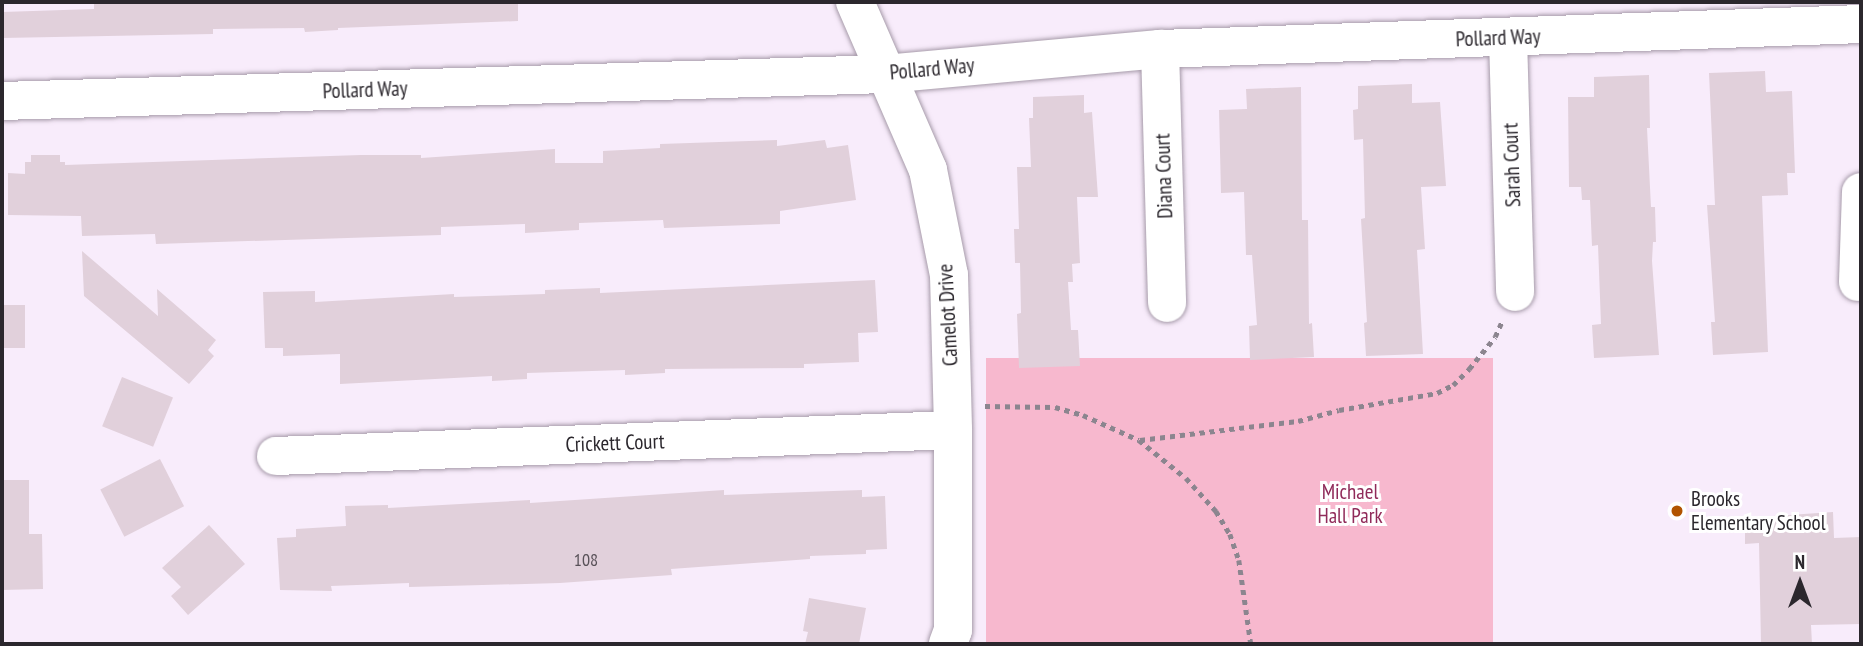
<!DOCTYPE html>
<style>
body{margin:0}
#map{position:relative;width:1863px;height:646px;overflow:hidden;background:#f8ecfb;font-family:"PT Sans Narrow",sans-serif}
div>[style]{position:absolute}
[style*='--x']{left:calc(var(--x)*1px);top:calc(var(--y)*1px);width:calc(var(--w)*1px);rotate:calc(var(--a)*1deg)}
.green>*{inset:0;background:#f7b8ce;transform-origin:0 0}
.building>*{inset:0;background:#e1d0db;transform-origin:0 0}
.path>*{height:4.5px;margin-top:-2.25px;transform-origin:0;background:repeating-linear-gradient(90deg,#8c858f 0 5px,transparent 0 10px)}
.roads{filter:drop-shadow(0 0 2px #a79baa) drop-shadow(0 0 2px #a79baa)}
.minor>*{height:38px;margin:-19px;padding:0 19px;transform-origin:19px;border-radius:19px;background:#fff}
.dots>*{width:19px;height:19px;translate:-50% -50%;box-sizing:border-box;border:4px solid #fff;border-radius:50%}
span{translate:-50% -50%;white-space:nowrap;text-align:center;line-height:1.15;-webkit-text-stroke:6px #fff;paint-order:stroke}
.number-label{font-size:18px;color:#585158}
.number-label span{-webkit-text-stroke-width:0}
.street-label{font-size:21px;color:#2b272d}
.park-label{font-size:21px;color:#902b5a}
.poi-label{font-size:21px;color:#2b272d}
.left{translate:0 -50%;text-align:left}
.frame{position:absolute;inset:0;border:4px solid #2b272d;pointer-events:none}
.north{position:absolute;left:1765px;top:548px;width:70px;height:70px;-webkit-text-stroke:5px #fff;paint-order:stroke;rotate:0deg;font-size:19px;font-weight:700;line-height:28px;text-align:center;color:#2b272d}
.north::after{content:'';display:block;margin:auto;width:24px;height:32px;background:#2b272d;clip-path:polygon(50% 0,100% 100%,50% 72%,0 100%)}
</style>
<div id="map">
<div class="green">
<div style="left:1493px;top:358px;width:286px;height:507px;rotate:90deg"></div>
</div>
<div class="building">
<div style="clip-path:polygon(94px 2px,518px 2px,518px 21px,338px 28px,338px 30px,305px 32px,304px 28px,213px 29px,213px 34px,2px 38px,2px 12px,94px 9px)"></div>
<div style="clip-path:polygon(1765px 71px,1766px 92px,1792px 91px,1795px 173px,1787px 173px,1788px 195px,1762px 196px,1768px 352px,1713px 355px,1711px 322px,1715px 322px,1707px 205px,1715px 205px,1709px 73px)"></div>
<div style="clip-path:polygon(1649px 75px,1650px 128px,1647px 128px,1651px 207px,1655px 207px,1656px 242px,1653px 242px,1652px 261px,1659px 355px,1594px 358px,1592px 325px,1601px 324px,1598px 245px,1592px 246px,1590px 200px,1582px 200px,1581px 187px,1569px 187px,1568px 97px,1594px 97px,1594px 77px)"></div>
<div style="clip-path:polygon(1412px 84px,1412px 103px,1440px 102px,1446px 186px,1421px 187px,1425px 249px,1417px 250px,1423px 354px,1366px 356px,1364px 323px,1367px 322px,1361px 219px,1365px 218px,1363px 139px,1354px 140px,1353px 110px,1358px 109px,1358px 86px)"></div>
<div style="clip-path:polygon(1301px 87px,1302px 220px,1308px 220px,1309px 324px,1312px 323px,1314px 357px,1250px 360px,1249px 326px,1257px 325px,1252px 255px,1246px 255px,1244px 192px,1221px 193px,1219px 110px,1247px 109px,1246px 89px)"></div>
<div style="clip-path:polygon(1084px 95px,1084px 113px,1092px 112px,1098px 197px,1077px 197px,1080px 263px,1072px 264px,1073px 282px,1068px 282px,1071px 330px,1078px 330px,1080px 366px,1019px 368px,1017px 314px,1021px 313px,1020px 263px,1015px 263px,1014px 229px,1019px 229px,1017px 167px,1031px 167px,1029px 118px,1033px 118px,1033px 97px)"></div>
<div style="clip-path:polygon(777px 140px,777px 146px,825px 140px,827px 148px,848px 145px,856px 200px,780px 211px,780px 224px,664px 228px,663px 220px,579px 223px,579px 230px,525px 233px,525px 224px,441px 227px,441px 235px,156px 244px,155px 234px,82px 236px,81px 216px,8px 215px,8px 173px,25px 174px,25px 162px,31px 162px,31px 155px,60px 155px,60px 162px,65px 162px,65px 165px,361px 155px,421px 155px,421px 158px,555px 149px,555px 163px,603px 163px,603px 151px,660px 148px,660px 144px)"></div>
<div style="clip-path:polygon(82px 251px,158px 316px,157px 289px,216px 340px,208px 350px,214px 356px,189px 384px,84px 296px)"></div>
<div style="clip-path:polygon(875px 280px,878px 332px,858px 333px,859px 362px,804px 364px,804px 368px,665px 369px,665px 373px,625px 375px,625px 370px,527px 373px,527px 379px,492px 381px,492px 376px,340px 384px,340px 354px,283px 356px,283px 348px,265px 348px,263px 292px,315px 291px,315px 302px,454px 294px,454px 297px,545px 294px,545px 290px,600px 288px,600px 293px)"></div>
<div style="left:2px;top:305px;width:23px;height:43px"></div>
<div style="left:122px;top:377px;width:55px;height:53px;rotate:22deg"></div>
<div style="left:160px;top:459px;width:53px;height:67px;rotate:63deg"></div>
<div style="clip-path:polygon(2px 480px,29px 480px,29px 534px,42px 534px,43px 589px,2px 590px)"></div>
<div style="clip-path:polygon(724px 490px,724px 495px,862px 490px,862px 497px,885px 496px,887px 549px,866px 550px,866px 554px,810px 556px,810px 559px,671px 569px,672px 575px,560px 583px,409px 587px,409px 583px,331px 586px,332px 591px,280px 590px,277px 538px,296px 537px,296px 529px,346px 526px,345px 506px,388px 505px,388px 508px,530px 500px,530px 503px)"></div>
<div style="clip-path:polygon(1833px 512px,1834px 538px,1861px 537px,1861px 624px,1811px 625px,1812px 644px,1761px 644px,1759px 543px,1745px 544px,1745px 518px)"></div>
<div style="clip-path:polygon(209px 525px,245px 564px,188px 615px,171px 596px,181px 587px,162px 568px)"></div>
<div style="clip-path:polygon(809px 598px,866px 608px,859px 644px,805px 644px,808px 632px,803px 631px)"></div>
</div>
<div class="path">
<div style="--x:985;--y:406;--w:70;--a:0.8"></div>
<div style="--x:1055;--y:407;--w:29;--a:16"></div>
<div style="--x:1083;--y:415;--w:61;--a:24.1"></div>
<div style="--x:1139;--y:440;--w:60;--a:39"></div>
<div style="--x:1186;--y:478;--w:45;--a:47.7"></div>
<div style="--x:1216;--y:511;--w:27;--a:59"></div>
<div style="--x:1230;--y:534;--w:28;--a:71"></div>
<div style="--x:1239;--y:560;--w:85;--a:81.9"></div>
<div style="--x:1140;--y:440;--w:159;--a:-6.9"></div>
<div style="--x:1298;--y:421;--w:42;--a:-15"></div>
<div style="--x:1339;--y:410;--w:99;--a:-9.8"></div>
<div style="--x:1437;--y:393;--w:18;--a:-27"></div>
<div style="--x:1453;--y:385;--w:23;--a:-45"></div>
<div style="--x:1469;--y:369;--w:41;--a:-50.9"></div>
<div style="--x:1495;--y:337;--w:17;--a:-66"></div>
</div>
<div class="roads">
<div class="minor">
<div style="--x:855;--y:2;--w:183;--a:66.5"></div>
<div style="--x:928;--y:170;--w:107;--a:78.7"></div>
<div style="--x:949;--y:275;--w:155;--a:88.5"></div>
<div style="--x:953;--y:430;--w:200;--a:90"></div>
<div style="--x:953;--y:630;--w:15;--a:110"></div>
<div style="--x:1508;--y:37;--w:255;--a:88.4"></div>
<div style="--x:1160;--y:49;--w:254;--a:88.4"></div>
<div style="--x:2;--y:101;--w:883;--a:-1.75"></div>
<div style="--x:885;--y:74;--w:276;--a:-5.2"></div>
<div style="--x:1160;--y:49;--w:701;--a:-2.04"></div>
<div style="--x:1858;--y:282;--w:90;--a:-88.1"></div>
<div style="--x:276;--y:456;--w:677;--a:-2.2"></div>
</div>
</div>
<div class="dots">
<div style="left:1677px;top:511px;background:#b15300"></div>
</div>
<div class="number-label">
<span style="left:586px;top:560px">108</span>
</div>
<div class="street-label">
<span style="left:1498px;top:38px;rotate:-2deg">Pollard Way</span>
<span style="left:932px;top:69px;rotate:-5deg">Pollard Way</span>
<span style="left:365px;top:90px;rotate:-2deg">Pollard Way</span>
<span style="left:1512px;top:165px;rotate:-92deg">Sarah Court</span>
<span style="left:1164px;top:176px;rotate:-92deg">Diana Court</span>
<span style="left:948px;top:315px;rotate:-93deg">Camelot Drive</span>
<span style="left:615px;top:443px;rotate:-2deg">Crickett Court</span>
</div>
<div class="park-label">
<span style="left:1350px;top:504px">Michael<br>Hall Park</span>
</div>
<div class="poi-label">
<span class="left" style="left:1691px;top:511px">Brooks<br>Elementary School</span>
</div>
<div class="frame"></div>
<div class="north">N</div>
</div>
